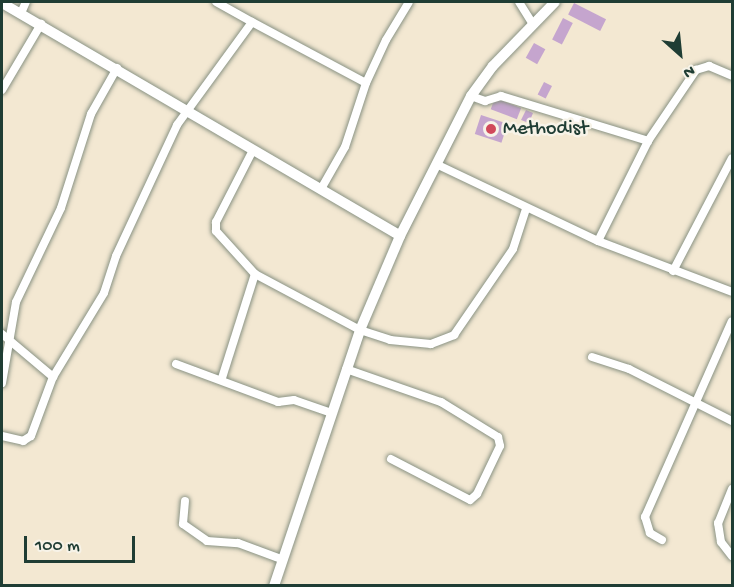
<!DOCTYPE html>
<style>
body{margin:0}
#map{position:relative;width:734px;height:587px;overflow:hidden;background:#f3e8d2;font-family:"Gochi Hand",sans-serif}
div>[style]{position:absolute}
[style*='--x']{left:calc(var(--x)*1px);top:calc(var(--y)*1px);width:calc(var(--w)*1px);rotate:calc(var(--a)*1deg)}
.building>*{inset:0;background:#c5a5ce;transform-origin:0 0}
.roads{filter:drop-shadow(0 0 2px #899283) drop-shadow(0 0 2px #899283)}
.minor>*{height:8px;margin:-4px;padding:0 4px;transform-origin:4px;border-radius:4px;background:#fff}
.tertiary>*{height:10px;margin:-5px;padding:0 5px;transform-origin:5px;border-radius:5px;background:#fff}
.dots>*{width:16px;height:16px;translate:-50% -50%;box-sizing:border-box;border:3px solid #f7f3e8;border-radius:50%}
span{translate:-50% -50%;white-space:nowrap;text-align:center;line-height:1.15;-webkit-text-stroke:5px #f7f3e8;paint-order:stroke}
.poi-label{font-size:20px;color:#1f3d34}
.left{translate:0 -50%;text-align:left}
.frame{position:absolute;inset:0;border:3px solid #1f3d34;pointer-events:none}
.north{position:absolute;left:650px;top:24px;width:60px;height:60px;-webkit-text-stroke:4px #f7f3e8;paint-order:stroke;rotate:153deg;font-size:16px;font-weight:700;line-height:24px;text-align:center;color:#1f3d34}
.north::after{content:'';display:block;margin:auto;width:21px;height:27px;background:#1f3d34;clip-path:polygon(50% 0,100% 100%,50% 72%,0 100%)}
.scale{position:absolute;left:24px;top:536px;width:111px;height:27px;box-sizing:border-box;border:3px solid #1f3d34;border-top:0;padding-left:8px;font-size:18px;line-height:21px;white-space:nowrap;color:#1f3d34;-webkit-text-stroke:4px #f7f3e8;paint-order:stroke}
</style>
<div id="map">
<div class="building">
<div style="left:574px;top:3px;width:36px;height:13px;rotate:27deg"></div>
<div style="left:563px;top:18px;width:11px;height:24px;rotate:27deg"></div>
<div style="left:534px;top:43px;width:13px;height:17px;rotate:29deg"></div>
<div style="left:544px;top:82px;width:9px;height:14px;rotate:27deg"></div>
<div style="left:495px;top:98px;width:28px;height:12px;rotate:21deg"></div>
<div style="clip-path:polygon(526px 110px,533px 113px,529px 123px,521px 120px)"></div>
<div style="left:481px;top:115px;width:28px;height:20px;rotate:18deg"></div>
</div>
<div class="roads">
<div class="minor">
<div style="--x:519;--y:2;--w:25;--a:58"></div>
<div style="--x:21;--y:13;--w:12;--a:-66"></div>
<div style="--x:252;--y:22;--w:129;--a:28.2"></div>
<div style="--x:2;--y:90;--w:77;--a:-59.4"></div>
<div style="--x:471;--y:96;--w:15;--a:20"></div>
<div style="--x:485;--y:101;--w:17;--a:-17"></div>
<div style="--x:501;--y:96;--w:154;--a:17"></div>
<div style="--x:252;--y:152;--w:79;--a:117.2"></div>
<div style="--x:216;--y:222;--w:9;--a:90"></div>
<div style="--x:216;--y:231;--w:58;--a:47.8"></div>
<div style="--x:255;--y:274;--w:119;--a:28.1"></div>
<div style="--x:360;--y:330;--w:32;--a:18"></div>
<div style="--x:390;--y:340;--w:41;--a:5.6"></div>
<div style="--x:431;--y:344;--w:25;--a:-21"></div>
<div style="--x:454;--y:335;--w:104;--a:-55.5"></div>
<div style="--x:513;--y:249;--w:42;--a:-72"></div>
<div style="--x:436;--y:164;--w:179;--a:25.4"></div>
<div style="--x:598;--y:241;--w:143;--a:20.8"></div>
<div style="--x:321;--y:189;--w:48;--a:-60.3"></div>
<div style="--x:345;--y:147;--w:67;--a:-71.8"></div>
<div style="--x:366;--y:83;--w:47;--a:-65.1"></div>
<div style="--x:386;--y:40;--w:44;--a:-58.8"></div>
<div style="--x:598;--y:241;--w:112;--a:-63.4"></div>
<div style="--x:648;--y:141;--w:86;--a:-55.9"></div>
<div style="--x:696;--y:70;--w:14;--a:-17"></div>
<div style="--x:709;--y:66;--w:25;--a:23"></div>
<div style="--x:673;--y:271;--w:127;--a:-62.4"></div>
<div style="--x:2;--y:334;--w:67;--a:40.1"></div>
<div style="--x:592;--y:357;--w:39;--a:18"></div>
<div style="--x:629;--y:369;--w:115;--a:26.8"></div>
<div style="--x:176;--y:364;--w:109;--a:20.4"></div>
<div style="--x:278;--y:402;--w:16;--a:-7"></div>
<div style="--x:294;--y:400;--w:39;--a:19"></div>
<div style="--x:346;--y:369;--w:101;--a:19.2"></div>
<div style="--x:441;--y:402;--w:67;--a:31.6"></div>
<div style="--x:498;--y:437;--w:9;--a:77"></div>
<div style="--x:500;--y:446;--w:53;--a:115.6"></div>
<div style="--x:477;--y:494;--w:9;--a:139"></div>
<div style="--x:470;--y:500;--w:89;--a:-152.6"></div>
<div style="--x:222;--y:378;--w:109;--a:-72.4"></div>
<div style="--x:2;--y:383;--w:82;--a:-80.2"></div>
<div style="--x:16;--y:302;--w:104;--a:-64.4"></div>
<div style="--x:61;--y:208;--w:99;--a:-72.3"></div>
<div style="--x:91;--y:114;--w:53;--a:-60.5"></div>
<div style="--x:2;--y:436;--w:22;--a:13"></div>
<div style="--x:23;--y:441;--w:9;--a:-32"></div>
<div style="--x:31;--y:436;--w:63;--a:-69.6"></div>
<div style="--x:53;--y:377;--w:98;--a:-58.7"></div>
<div style="--x:104;--y:293;--w:39;--a:-72"></div>
<div style="--x:116;--y:256;--w:145;--a:-65"></div>
<div style="--x:177;--y:125;--w:127;--a:-53.9"></div>
<div style="--x:252;--y:22;--w:41;--a:-150.9"></div>
<div style="--x:732;--y:489;--w:37;--a:112"></div>
<div style="--x:718;--y:523;--w:19;--a:81"></div>
<div style="--x:721;--y:542;--w:18;--a:52"></div>
<div style="--x:185;--y:501;--w:23;--a:95"></div>
<div style="--x:183;--y:524;--w:29;--a:35"></div>
<div style="--x:207;--y:541;--w:31;--a:4"></div>
<div style="--x:238;--y:543;--w:46;--a:20.4"></div>
<div style="--x:662;--y:540;--w:14;--a:-150"></div>
<div style="--x:650;--y:533;--w:17;--a:-107"></div>
<div style="--x:645;--y:517;--w:214;--a:-66.1"></div>
</div>
<div class="tertiary">
<div style="--x:2;--y:3;--w:461;--a:30.3"></div>
<div style="--x:274;--y:586;--w:270;--a:-71.4"></div>
<div style="--x:360;--y:330;--w:102;--a:-66.9"></div>
<div style="--x:400;--y:236;--w:157;--a:-63.1"></div>
<div style="--x:471;--y:96;--w:37;--a:-54"></div>
<div style="--x:493;--y:66;--w:89;--a:-45.9"></div>
</div>
</div>
<div class="dots">
<div style="left:491px;top:129px;background:#d1495b"></div>
</div>
<div class="poi-label">
<span class="left" style="left:503px;top:129px">Methodist</span>
</div>
<div class="frame"></div>
<div class="north">N</div>
<div class="scale">100 m</div>
</div>
